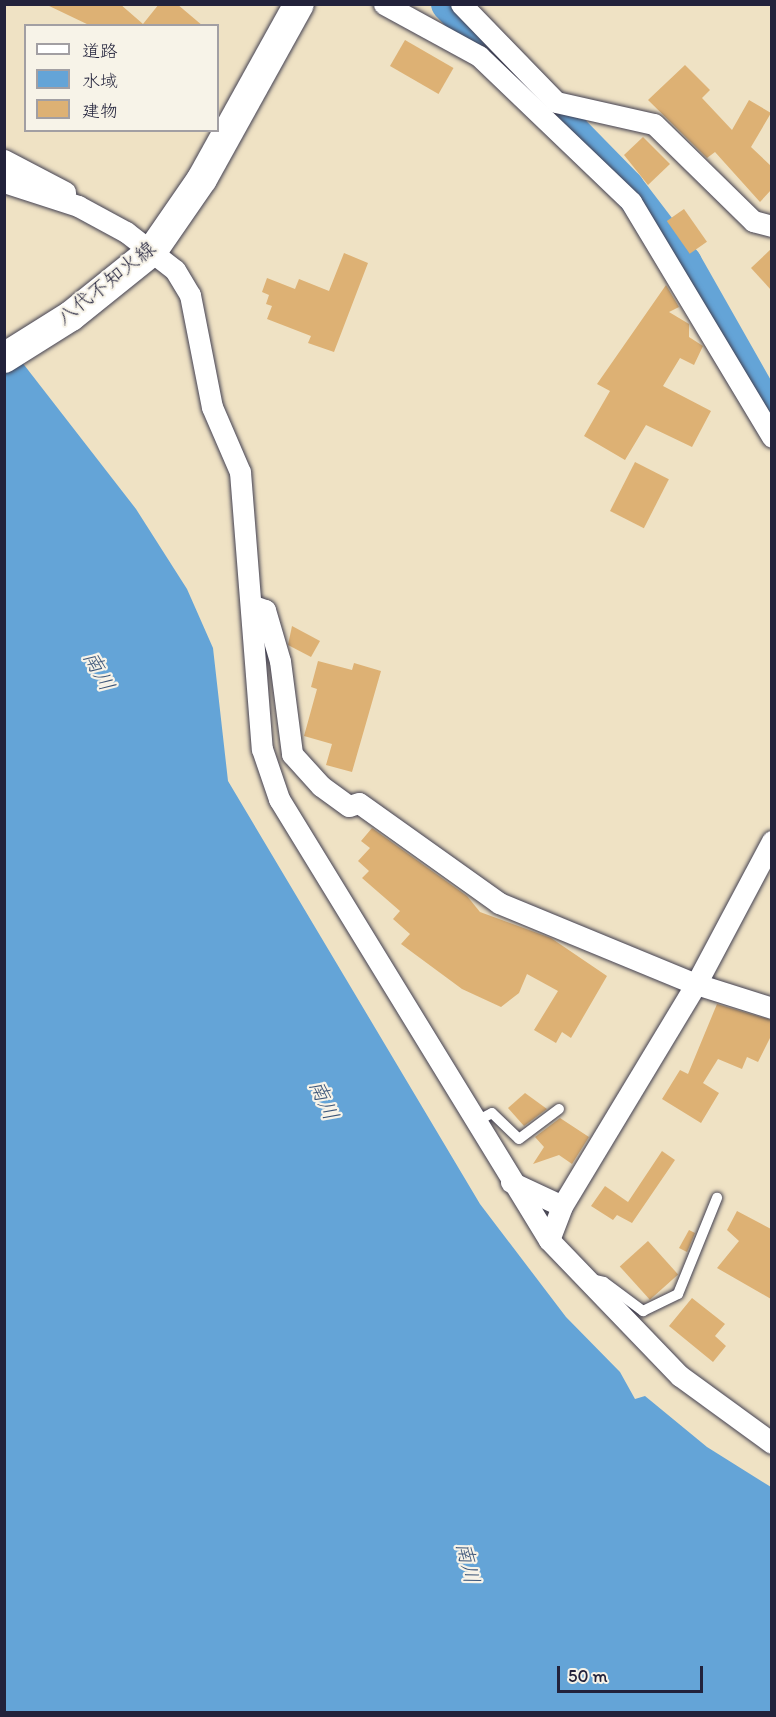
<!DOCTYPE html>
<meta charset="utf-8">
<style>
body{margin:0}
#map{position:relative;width:776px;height:1717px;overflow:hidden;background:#efe2c4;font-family:Itim,"Klee One",sans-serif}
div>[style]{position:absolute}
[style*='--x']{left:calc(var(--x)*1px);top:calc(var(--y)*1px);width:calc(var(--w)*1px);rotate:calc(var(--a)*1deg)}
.water>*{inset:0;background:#64a4d7}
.river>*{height:34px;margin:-17px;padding:0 17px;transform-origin:17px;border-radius:17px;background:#64a4d7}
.building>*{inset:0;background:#ddb174;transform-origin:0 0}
.roads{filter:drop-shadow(0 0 2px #413f50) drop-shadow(0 0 2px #413f50)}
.lane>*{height:10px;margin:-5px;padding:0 5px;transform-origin:5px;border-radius:5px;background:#fff}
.street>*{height:21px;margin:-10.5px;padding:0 10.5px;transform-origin:10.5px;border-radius:10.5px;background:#fff}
.secondary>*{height:30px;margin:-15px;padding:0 15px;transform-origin:15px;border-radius:15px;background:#fff}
span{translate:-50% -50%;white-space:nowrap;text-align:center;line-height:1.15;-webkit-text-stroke:4.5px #f7f3e8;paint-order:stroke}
.street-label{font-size:20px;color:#22223b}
.water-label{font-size:21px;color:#3c5679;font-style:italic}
.frame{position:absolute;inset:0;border:6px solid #22223b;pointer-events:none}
.legend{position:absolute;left:24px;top:24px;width:195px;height:108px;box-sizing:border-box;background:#f7f3e8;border:2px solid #a29fa3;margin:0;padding:8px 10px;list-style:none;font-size:18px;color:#22223b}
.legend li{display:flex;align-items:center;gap:12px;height:30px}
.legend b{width:30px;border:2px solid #a29fa3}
.scale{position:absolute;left:557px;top:1666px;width:146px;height:27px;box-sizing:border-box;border:3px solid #22223b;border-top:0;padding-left:8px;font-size:18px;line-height:21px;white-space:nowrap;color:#22223b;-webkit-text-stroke:4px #f7f3e8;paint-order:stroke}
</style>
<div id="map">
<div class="water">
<div style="clip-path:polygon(4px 339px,136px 509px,187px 589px,213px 648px,228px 781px,480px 1204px,566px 1317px,620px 1372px,635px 1399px,645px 1396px,707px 1447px,771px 1487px,771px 1712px,5px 1712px)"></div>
</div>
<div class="river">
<div style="--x:448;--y:4;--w:256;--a:45.6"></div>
<div style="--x:627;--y:187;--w:96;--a:52.7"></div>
<div style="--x:685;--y:263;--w:177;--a:60.5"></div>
</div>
<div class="building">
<div style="clip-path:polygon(45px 4px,120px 4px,143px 24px,159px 4px,177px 4px,203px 26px,91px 26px)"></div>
<div style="left:405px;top:40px;width:56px;height:30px;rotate:30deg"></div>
<div style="clip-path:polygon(685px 65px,710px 90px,702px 98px,732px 130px,749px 100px,771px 113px,751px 147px,771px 166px,771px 190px,760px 202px,715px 152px,707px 158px,648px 100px)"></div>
<div style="clip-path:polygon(643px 137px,670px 164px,648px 185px,624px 155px)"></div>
<div style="left:684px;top:209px;width:40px;height:21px;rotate:55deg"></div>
<div style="clip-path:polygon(771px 249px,771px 290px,751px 268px)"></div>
<div style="clip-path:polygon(344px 253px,368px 263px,334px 352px,308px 343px,311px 336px,267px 319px,272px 306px,266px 304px,269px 295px,262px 292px,267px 278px,295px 289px,299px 279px,329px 291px)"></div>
<div style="clip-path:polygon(666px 285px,679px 307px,669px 312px,689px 324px,689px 337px,703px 346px,694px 365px,680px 358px,663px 386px,711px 411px,692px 447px,646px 425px,625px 460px,584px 436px,610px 391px,597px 384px)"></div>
<div style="left:635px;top:462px;width:38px;height:55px;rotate:27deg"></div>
<div style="clip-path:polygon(292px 626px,320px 641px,311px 657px,288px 645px)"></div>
<div style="clip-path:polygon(318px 661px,352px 670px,354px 663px,381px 671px,352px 772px,326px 765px,332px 744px,304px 736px,317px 689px,311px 687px)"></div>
<div style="clip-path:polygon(372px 828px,467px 896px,480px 912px,551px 938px,607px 976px,571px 1038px,562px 1032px,556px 1043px,534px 1030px,558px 991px,527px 974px,519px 993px,501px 1007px,462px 989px,401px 944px,410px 934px,393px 919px,400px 911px,362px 878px,369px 871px,358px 861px,370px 848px,361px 841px)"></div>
<div style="clip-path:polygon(717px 1004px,771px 1020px,771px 1036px,758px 1062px,747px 1057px,742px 1069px,718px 1059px,703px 1083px,719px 1093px,701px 1123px,662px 1099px,680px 1070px,688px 1074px)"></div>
<div style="clip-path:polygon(525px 1093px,547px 1109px,524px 1126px,508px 1108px)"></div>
<div style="clip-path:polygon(560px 1118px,589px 1137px,572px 1164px,559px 1155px,533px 1164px,544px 1147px,535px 1137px)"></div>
<div style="clip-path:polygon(662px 1151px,675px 1160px,632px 1223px,617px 1215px,613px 1220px,591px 1206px,605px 1186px,628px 1202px)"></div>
<div style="clip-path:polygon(737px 1211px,771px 1229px,771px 1299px,717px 1268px,739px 1241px,727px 1230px)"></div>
<div style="clip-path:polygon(689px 1230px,695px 1233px,687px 1252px,679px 1248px)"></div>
<div style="left:648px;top:1241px;width:45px;height:38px;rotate:48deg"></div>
<div style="clip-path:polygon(692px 1298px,725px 1324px,715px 1336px,726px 1346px,713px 1362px,669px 1326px)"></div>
</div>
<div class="roads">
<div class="lane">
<div style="--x:475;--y:1122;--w:19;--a:-28"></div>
<div style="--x:492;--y:1113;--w:37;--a:44"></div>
<div style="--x:519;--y:1139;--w:50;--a:-36.9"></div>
<div style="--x:592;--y:1279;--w:12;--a:14"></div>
<div style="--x:604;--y:1282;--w:49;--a:36.6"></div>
<div style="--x:643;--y:1311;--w:39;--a:-26"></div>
<div style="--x:678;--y:1294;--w:104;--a:-67.9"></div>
</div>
<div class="street">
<div style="--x:384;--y:4;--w:108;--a:28.7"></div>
<div style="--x:479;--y:56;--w:211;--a:43.8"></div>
<div style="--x:631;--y:202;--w:274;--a:59"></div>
<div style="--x:461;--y:4;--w:136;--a:45.9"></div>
<div style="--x:556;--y:102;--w:100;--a:12.7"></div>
<div style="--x:654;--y:124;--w:139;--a:44.4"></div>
<div style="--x:753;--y:221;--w:20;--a:15"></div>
<div style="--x:4;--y:160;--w:69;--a:27.7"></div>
<div style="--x:4;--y:182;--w:78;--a:18"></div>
<div style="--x:78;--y:206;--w:55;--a:28.4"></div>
<div style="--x:126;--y:232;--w:62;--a:37.8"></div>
<div style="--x:175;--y:270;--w:29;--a:59"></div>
<div style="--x:190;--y:295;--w:114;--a:78.9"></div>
<div style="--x:212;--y:407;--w:71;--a:66.7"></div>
<div style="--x:240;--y:472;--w:278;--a:85.5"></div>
<div style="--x:262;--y:749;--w:53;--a:71.2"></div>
<div style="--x:279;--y:799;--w:517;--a:58.52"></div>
<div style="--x:549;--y:1240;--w:189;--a:46.1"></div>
<div style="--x:680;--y:1376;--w:114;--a:36.1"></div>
<div style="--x:251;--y:605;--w:15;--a:20"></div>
<div style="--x:265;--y:610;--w:53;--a:73.6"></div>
<div style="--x:280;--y:661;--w:94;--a:82.6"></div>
<div style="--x:292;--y:754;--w:43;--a:47.8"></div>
<div style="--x:321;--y:786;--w:34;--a:36"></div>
<div style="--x:349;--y:806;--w:10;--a:-17"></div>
<div style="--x:359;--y:803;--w:172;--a:35.5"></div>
<div style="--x:499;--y:903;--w:213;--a:22.4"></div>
<div style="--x:696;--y:984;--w:80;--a:17.5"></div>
<div style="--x:511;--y:1182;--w:56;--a:25.2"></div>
<div style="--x:549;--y:1240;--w:36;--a:-69"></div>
<div style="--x:562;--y:1206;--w:259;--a:-58.9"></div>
<div style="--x:696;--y:984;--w:162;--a:-62"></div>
</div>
<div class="secondary">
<div style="--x:4;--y:358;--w:79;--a:-32.1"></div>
<div style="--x:71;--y:316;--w:105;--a:-38.8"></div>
<div style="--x:153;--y:250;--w:86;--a:-55.4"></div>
<div style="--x:202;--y:179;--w:200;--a:-61"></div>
</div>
</div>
<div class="street-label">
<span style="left:106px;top:283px;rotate:-39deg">八代不知火線</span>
</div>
<div class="water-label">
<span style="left:99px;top:671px;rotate:62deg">南川</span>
<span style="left:324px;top:1100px;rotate:66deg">南川</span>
<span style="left:468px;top:1563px;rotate:77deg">南川</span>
</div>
<div class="frame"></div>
<ul class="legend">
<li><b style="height:8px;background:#fff"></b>道路</li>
<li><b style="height:16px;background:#64a4d7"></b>水域</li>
<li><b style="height:16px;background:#ddb174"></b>建物</li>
</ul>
<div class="scale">50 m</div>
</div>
